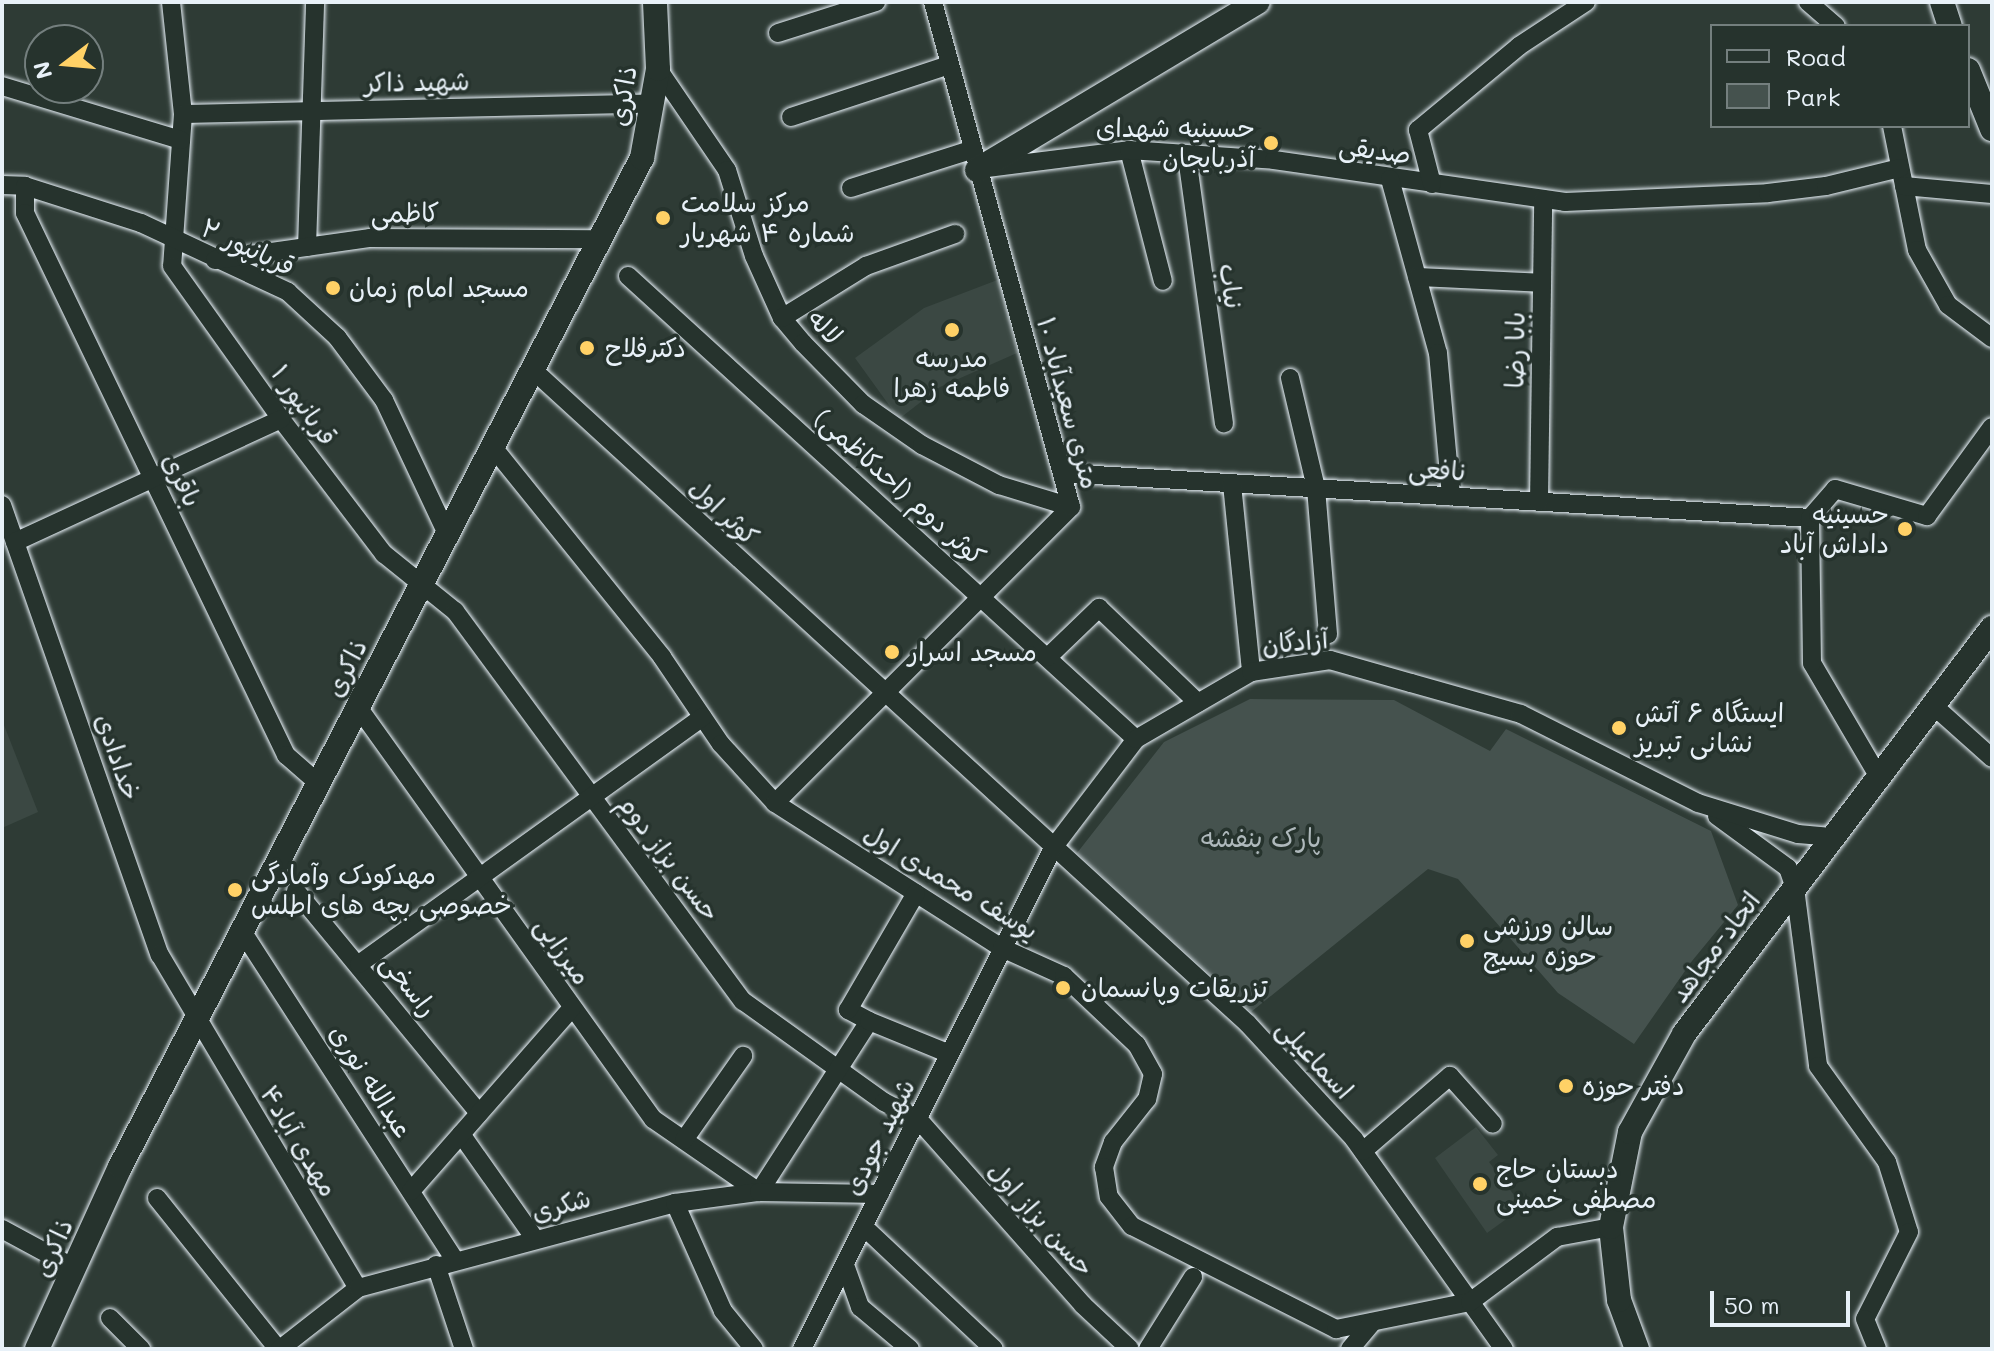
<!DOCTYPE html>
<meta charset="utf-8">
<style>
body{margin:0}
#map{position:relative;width:1994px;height:1351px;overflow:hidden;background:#2e3b35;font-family:Mali,"Playpen Sans Arabic",sans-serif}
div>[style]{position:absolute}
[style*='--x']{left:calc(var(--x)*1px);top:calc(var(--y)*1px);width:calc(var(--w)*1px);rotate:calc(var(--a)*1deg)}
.built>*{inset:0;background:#3b4843}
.green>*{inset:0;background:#45524e}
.roads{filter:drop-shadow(0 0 2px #e8f1f8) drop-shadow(0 0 2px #e8f1f8)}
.minor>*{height:18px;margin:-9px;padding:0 9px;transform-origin:9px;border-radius:9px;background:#26332d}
.major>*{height:24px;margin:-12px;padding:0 12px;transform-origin:12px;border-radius:12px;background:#26332d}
.dots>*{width:22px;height:22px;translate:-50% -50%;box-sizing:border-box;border:4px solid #26332d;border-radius:50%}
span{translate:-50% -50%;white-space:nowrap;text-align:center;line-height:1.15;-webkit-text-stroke:7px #26332d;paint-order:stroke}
.street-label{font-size:26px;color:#e8f1f8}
.poi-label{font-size:26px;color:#e8f1f8}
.right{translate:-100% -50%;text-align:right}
.left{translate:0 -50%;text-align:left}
.park-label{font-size:26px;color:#afb9bc}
.frame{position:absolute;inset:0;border:4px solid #e8f1f8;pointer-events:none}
.legend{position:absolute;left:1710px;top:24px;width:260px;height:104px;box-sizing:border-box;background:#26332d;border:2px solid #747f7e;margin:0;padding:10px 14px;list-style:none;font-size:24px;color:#e8f1f8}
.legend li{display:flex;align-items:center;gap:16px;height:40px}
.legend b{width:40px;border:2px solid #747f7e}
.north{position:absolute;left:24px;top:24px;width:80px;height:80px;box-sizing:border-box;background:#26332d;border:2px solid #747f7e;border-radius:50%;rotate:254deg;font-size:22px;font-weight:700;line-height:32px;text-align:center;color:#e8f1f8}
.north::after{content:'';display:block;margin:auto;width:28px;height:36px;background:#ffd166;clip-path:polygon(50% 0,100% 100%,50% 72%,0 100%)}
.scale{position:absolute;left:1710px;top:1291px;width:140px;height:36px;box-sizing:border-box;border:4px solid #e8f1f8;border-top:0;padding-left:10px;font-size:24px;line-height:28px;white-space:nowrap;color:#e8f1f8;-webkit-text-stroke:6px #26332d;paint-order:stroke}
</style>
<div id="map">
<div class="built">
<div style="clip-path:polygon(1000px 279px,1017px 353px,940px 387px,899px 419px,855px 358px,924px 308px)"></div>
<div style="clip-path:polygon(2px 720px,38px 812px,2px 828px)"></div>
<div style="clip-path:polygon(1476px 1127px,1498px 1155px,1489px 1162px,1523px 1207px,1487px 1233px,1435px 1158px)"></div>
</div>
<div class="green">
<div style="clip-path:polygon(1250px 699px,1394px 700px,1490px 751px,1506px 729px,1711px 831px,1738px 905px,1692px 961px,1634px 1044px,1558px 993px,1458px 879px,1428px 869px,1251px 1012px,1077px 853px,1164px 742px)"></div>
</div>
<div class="roads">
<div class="minor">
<div style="--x:171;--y:2;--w:113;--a:83.9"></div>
<div style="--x:183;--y:114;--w:152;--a:94.1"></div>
<div style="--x:172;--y:266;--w:188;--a:54.5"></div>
<div style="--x:281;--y:419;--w:170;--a:52.7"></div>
<div style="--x:384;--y:554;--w:91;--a:38.8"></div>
<div style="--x:455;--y:611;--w:485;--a:53.6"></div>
<div style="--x:743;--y:1001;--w:173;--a:35.6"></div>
<div style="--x:884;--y:1102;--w:38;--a:27"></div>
<div style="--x:918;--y:1119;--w:249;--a:48.4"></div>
<div style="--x:1083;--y:1305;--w:64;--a:43.1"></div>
<div style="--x:1808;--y:2;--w:37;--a:41"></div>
<div style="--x:778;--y:33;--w:103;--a:-17.6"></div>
<div style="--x:658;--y:69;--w:122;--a:55.7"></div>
<div style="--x:727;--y:170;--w:90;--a:72.6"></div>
<div style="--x:754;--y:256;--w:68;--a:65.7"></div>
<div style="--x:782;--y:318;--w:33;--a:50"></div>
<div style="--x:803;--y:343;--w:86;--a:45.5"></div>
<div style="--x:863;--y:404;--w:72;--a:34.8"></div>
<div style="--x:922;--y:445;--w:87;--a:27.5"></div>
<div style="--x:999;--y:485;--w:75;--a:17"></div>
<div style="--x:2;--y:86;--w:187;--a:16.8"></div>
<div style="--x:183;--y:114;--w:469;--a:-1.3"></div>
<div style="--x:791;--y:117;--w:166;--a:-18.2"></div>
<div style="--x:1892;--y:126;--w:126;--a:78.6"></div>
<div style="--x:1917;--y:250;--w:63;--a:60.6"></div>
<div style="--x:1948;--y:305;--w:55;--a:36.9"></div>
<div style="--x:1129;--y:150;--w:135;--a:75.5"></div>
<div style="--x:1187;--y:157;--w:269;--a:82.1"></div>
<div style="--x:987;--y:168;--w:143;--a:-7.2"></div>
<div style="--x:1129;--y:150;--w:145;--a:3.9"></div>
<div style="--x:1274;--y:160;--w:294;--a:8.2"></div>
<div style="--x:1565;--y:202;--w:203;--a:-2.5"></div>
<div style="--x:1768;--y:193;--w:58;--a:-6.9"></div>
<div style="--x:1826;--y:186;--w:76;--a:-13.7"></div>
<div style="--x:1390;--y:179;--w:180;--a:74.6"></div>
<div style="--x:1438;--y:353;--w:144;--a:84.8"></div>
<div style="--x:1432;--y:184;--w:56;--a:-104.5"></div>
<div style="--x:1418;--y:130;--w:131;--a:-39.7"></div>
<div style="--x:1519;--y:46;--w:80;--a:-33.3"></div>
<div style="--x:2;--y:185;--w:23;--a:2"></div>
<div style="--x:25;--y:186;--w:122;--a:17.7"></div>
<div style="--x:141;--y:223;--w:162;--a:25.1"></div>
<div style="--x:288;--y:292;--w:67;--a:42.6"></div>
<div style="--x:337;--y:337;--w:79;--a:53.3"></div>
<div style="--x:384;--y:400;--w:148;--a:64.8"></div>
<div style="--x:25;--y:186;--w:27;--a:90"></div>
<div style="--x:25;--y:213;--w:602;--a:64.29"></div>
<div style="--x:286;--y:755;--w:43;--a:41.2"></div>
<div style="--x:1904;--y:186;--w:88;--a:5.2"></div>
<div style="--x:851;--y:188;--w:126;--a:-17.6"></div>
<div style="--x:307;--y:247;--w:245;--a:-88.1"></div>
<div style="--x:215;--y:260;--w:157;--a:-8.1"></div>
<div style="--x:370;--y:238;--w:228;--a:0.3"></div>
<div style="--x:628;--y:276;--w:687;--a:42.35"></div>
<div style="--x:1417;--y:277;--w:125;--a:2.7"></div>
<div style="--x:782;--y:318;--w:99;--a:-31.8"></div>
<div style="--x:866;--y:266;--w:95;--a:-19.8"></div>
<div style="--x:532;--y:369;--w:970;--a:42.45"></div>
<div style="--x:1248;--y:1024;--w:156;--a:47.3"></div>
<div style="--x:1354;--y:1139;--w:258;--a:54.5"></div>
<div style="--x:1290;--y:378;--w:113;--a:76.7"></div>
<div style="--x:1316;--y:488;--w:147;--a:85.3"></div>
<div style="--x:492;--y:446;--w:271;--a:51.1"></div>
<div style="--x:662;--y:657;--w:105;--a:55.9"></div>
<div style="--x:721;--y:744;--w:80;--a:47.5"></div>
<div style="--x:775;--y:803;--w:269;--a:32.6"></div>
<div style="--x:1002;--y:948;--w:68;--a:24.3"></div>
<div style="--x:1064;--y:976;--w:100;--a:43.4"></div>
<div style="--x:1137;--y:1045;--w:33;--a:61"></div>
<div style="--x:1153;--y:1074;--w:26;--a:103"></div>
<div style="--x:1147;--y:1099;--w:55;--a:128.3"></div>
<div style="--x:1113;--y:1142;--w:27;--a:110"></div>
<div style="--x:1104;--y:1167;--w:30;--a:81"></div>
<div style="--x:1109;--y:1197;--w:37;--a:52"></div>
<div style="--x:1132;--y:1226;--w:229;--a:26.8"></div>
<div style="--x:1336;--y:1329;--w:137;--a:-11.4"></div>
<div style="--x:1470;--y:1302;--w:109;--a:-36.8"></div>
<div style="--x:1557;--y:1237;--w:55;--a:-10.5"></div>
<div style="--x:1062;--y:473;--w:749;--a:3.44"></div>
<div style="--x:1232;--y:484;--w:189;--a:84.2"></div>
<div style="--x:1539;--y:502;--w:303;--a:-89.2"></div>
<div style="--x:2;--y:505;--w:477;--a:70.7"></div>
<div style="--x:160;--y:955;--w:387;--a:59.3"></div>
<div style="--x:15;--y:542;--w:293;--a:-24.8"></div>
<div style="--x:1048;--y:657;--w:71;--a:-43.9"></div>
<div style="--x:1099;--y:608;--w:137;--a:43.8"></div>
<div style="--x:358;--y:707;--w:507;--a:54.4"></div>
<div style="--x:653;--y:1119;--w:129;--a:34.6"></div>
<div style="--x:759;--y:1192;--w:203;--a:-57.2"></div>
<div style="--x:869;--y:1021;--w:24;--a:-152"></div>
<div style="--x:848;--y:1010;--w:135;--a:-59.8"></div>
<div style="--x:1935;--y:707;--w:76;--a:41.8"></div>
<div style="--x:1880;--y:779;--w:134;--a:-120.4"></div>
<div style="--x:1812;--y:663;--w:145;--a:-90.8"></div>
<div style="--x:1810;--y:518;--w:38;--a:-49"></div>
<div style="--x:1835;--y:489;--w:96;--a:16.4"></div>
<div style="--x:1927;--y:516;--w:110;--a:-53.9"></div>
<div style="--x:775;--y:803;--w:419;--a:-45"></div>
<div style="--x:1071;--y:507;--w:524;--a:-105.28"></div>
<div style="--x:1717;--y:816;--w:88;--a:36.2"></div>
<div style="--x:1788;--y:868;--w:21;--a:71"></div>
<div style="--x:1795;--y:888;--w:179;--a:82.6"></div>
<div style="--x:1818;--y:1066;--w:118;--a:54.3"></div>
<div style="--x:1887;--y:1162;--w:73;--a:72.6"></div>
<div style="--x:1909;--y:1232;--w:97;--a:116.8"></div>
<div style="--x:1865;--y:1319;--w:32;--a:68"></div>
<div style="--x:296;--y:891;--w:288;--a:50.5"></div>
<div style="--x:242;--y:931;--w:392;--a:57.1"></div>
<div style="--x:359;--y:964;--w:423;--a:-35.7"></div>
<div style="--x:869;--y:1021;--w:87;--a:22.2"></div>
<div style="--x:461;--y:1134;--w:128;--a:54.8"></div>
<div style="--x:684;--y:1140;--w:103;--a:-54.9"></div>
<div style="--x:1363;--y:1151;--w:115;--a:-40.8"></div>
<div style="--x:1450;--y:1076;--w:64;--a:48.1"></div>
<div style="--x:411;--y:1191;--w:244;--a:-48.7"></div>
<div style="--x:157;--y:1198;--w:193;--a:51.3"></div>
<div style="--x:675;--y:1203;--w:118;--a:66"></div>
<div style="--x:723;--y:1311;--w:49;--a:50.8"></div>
<div style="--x:864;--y:1227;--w:178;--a:43.2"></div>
<div style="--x:2;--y:1229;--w:82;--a:28.4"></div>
<div style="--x:436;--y:1265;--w:89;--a:71.6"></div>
<div style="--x:845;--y:1265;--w:45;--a:70.3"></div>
<div style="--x:860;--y:1307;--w:65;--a:40"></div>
<div style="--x:110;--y:1318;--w:44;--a:45"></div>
<div style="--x:280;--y:1349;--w:99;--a:-38"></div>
<div style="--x:358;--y:1288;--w:328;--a:-15"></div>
<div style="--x:675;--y:1203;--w:85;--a:-7.5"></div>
<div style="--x:759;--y:1192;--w:121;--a:0.9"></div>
<div style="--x:802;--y:1349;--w:560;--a:-63.39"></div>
<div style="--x:1053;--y:848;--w:137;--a:-52.7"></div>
<div style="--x:1136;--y:739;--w:133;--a:-30.2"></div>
<div style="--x:1251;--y:672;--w:80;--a:-8.6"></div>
<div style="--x:1330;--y:660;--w:84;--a:15.9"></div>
<div style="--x:1411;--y:683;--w:114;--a:15.7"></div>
<div style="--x:1521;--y:714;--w:198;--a:26.7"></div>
<div style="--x:1698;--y:803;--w:105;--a:17.2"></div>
<div style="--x:1798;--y:834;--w:36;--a:5"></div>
<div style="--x:1148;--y:1349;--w:85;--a:-58"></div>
<div style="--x:1350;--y:1349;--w:35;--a:-50"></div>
</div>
<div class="major">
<div style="--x:1942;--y:2;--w:25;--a:72"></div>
<div style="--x:1968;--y:70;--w:64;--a:67.9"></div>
<div style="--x:977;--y:170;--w:327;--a:-30.9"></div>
<div style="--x:37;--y:1349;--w:200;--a:-65.5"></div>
<div style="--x:120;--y:1167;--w:1136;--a:-62.65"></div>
<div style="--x:642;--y:158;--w:90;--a:-79.8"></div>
<div style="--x:658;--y:69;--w:67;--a:-92.6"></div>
<div style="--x:1637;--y:1349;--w:52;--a:-110.2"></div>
<div style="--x:1619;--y:1300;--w:73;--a:-96.3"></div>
<div style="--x:1611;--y:1227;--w:97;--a:-78.7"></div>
<div style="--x:1630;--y:1132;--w:112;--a:-61.1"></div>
<div style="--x:1684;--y:1034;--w:510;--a:-52.82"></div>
</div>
</div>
<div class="dots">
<div style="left:1271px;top:143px;background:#ffd166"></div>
<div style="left:663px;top:218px;background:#ffd166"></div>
<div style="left:333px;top:288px;background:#ffd166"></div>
<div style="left:952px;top:330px;background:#ffd166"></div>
<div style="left:587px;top:348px;background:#ffd166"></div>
<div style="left:1905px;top:529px;background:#ffd166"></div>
<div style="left:892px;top:652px;background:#ffd166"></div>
<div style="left:1619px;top:728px;background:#ffd166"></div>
<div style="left:235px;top:890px;background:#ffd166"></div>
<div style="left:1467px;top:941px;background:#ffd166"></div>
<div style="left:1063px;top:988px;background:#ffd166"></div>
<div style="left:1566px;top:1086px;background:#ffd166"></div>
<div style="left:1480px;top:1184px;background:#ffd166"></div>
</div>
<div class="street-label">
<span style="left:417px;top:82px;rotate:-1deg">شهید ذاکر</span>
<span style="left:623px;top:96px;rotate:-81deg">ذاکری</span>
<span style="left:1375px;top:150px;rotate:8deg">صدیقی</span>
<span style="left:405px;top:213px;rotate:-1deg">کاظمی</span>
<span style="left:248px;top:247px;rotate:25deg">قربانپور ۲</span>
<span style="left:1231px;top:286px;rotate:82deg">نیاب</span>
<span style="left:825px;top:327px;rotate:47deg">لاله</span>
<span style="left:1515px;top:350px;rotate:-89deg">بابا رضا</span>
<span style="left:1068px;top:403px;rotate:75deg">۱۰ متری سعیدآباد</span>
<span style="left:304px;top:405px;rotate:54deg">قربانپور ۱</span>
<span style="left:1437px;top:470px;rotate:3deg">نافعی</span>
<span style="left:182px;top:480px;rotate:64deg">باقری</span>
<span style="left:900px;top:487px;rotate:42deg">کوثر دوم (احدکاظمی)</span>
<span style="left:724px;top:512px;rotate:43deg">کوثر اول</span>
<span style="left:1295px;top:642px;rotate:-5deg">آزادگان</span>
<span style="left:346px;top:668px;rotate:-63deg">ذاکری</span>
<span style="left:118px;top:757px;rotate:71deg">خدادادی</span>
<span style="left:669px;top:858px;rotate:53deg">حسن بزاز دوم</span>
<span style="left:951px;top:882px;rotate:31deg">یوسف محمدی اول</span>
<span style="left:1715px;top:947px;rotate:-53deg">اتحاد-مجاهد</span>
<span style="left:563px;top:951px;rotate:55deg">میرزایی</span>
<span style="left:409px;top:985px;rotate:51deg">راسخی</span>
<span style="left:1315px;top:1059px;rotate:47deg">اسماعیلی</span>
<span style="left:371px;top:1081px;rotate:57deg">عبدالله نوری</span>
<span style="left:879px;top:1137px;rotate:-63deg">شهید جودی</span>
<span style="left:299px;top:1141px;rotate:59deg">مهدی آباد۴</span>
<span style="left:561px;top:1205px;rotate:-15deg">شکری</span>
<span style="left:1041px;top:1219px;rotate:48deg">حسن بزاز اول</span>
<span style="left:53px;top:1248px;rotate:-66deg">ذاکری</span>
</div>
<div class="poi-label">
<span class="right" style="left:1255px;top:143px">حسینیه شهدای<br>آذربایجان</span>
<span class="left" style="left:681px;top:218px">مرکز سلامت<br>شماره ۴ شهریار</span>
<span class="left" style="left:349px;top:288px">مسجد امام زمان</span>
<span class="left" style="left:605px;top:348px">دکترفلاح</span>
<span style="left:952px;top:373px">مدرسه<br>فاطمه زهرا</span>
<span class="right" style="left:1889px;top:529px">حسینیه<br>داداش آباد</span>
<span class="left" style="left:908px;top:652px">مسجد اسرار</span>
<span class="left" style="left:1635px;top:728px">ایستگاه ۶ آتش<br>نشانی تبریز</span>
<span class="left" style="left:251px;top:890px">مهدکودک وآمادگی<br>خصوصی بچه های اطلس</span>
<span class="left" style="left:1483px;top:941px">سالن ورزشی<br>حوزه بسیج</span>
<span class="left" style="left:1081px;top:988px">تزریقات وپانسمان</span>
<span class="left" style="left:1582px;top:1086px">دفتر حوزه</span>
<span class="left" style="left:1496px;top:1184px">دبستان حاج<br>مصطفی خمینی</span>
</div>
<div class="park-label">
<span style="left:1261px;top:838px">پارک بنفشه</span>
</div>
<div class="frame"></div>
<ul class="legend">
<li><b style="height:10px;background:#26332d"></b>Road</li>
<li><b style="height:22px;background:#45524e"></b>Park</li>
</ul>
<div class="north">N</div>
<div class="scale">50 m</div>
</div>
